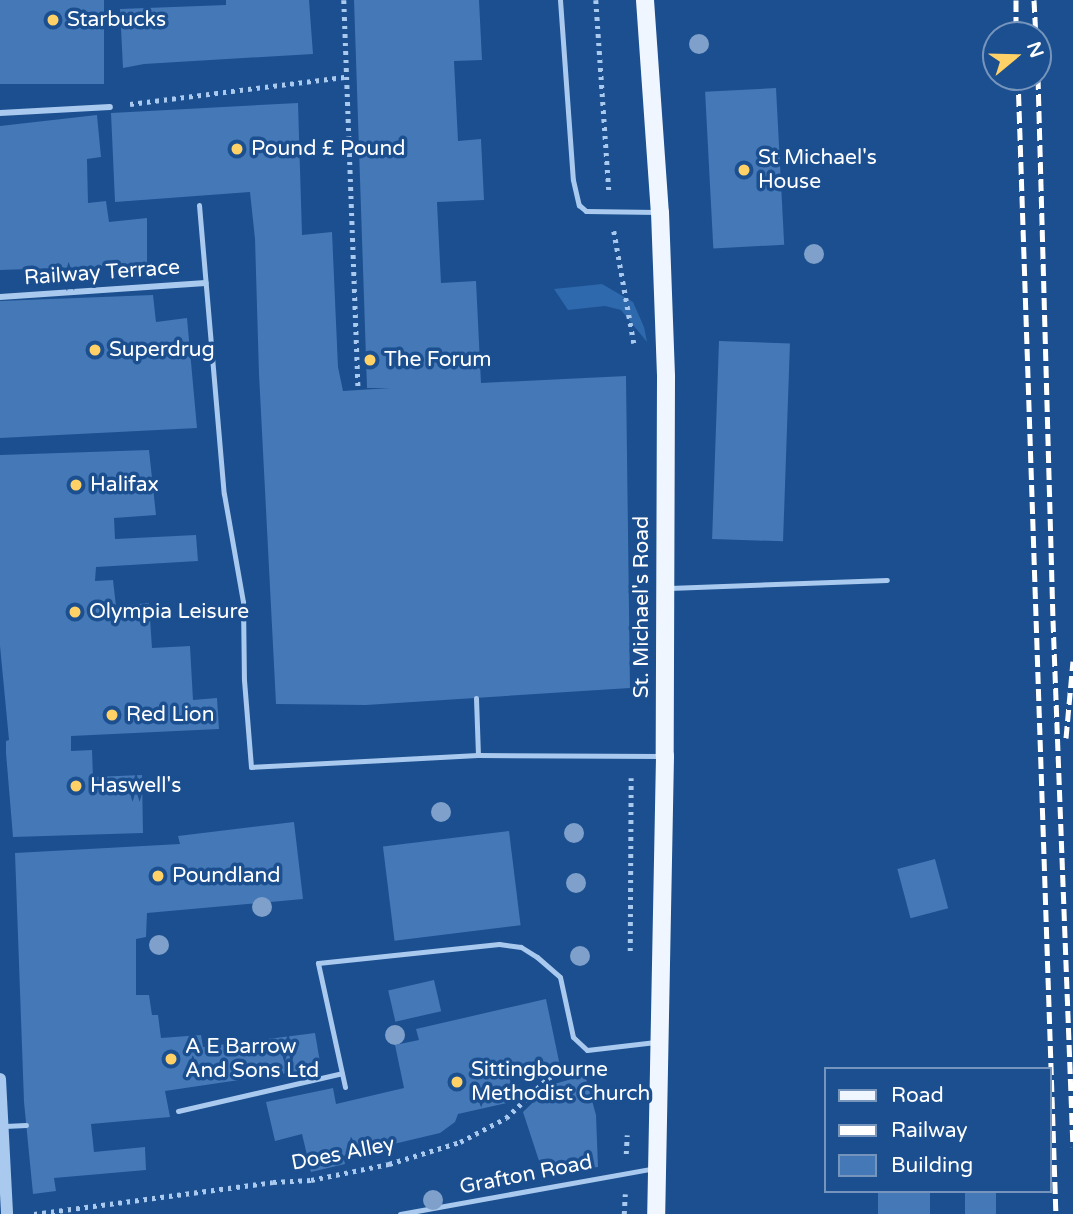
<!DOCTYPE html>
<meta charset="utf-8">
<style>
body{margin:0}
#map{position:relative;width:1073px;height:1214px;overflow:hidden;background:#1b4f8f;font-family:"Varela Round",sans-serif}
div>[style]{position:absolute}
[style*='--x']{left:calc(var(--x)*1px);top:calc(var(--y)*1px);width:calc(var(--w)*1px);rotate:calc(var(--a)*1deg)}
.green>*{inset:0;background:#2e69ad}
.building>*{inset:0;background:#4478b7;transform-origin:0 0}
.path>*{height:4.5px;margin-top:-2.25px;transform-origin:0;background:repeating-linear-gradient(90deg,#a9c9ee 0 3.5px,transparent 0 8.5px)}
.service>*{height:5px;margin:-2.5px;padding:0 2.5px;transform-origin:2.5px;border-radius:2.5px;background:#a9c9ee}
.pedestrian>*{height:6px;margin:-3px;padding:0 3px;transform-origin:3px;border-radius:3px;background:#a9c9ee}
.tertiary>*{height:12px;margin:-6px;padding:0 6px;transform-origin:6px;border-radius:6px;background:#a9c9ee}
.primary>*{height:18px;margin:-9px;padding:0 9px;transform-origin:9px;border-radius:9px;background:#f0f6ff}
.rail>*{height:5px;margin-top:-2.5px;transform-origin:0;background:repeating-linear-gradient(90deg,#fff 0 12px,transparent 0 17px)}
.trees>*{width:20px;height:20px;margin:-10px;border-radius:50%;background:#7ea0ca}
.dots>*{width:19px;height:19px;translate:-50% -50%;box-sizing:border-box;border:4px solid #1b4f8f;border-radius:50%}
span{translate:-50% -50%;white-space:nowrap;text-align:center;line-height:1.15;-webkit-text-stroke:7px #1b4f8f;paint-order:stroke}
.poi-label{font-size:21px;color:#fff}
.left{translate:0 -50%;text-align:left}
.street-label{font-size:21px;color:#fff}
.legend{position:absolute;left:824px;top:1067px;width:228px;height:126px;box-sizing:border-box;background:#1b4f8f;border:2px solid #7695bc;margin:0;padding:9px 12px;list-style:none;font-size:21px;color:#fff}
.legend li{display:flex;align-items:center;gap:14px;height:35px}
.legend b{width:35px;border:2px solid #7695bc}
.north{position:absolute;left:982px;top:21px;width:70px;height:70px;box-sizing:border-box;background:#1b4f8f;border:2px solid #7695bc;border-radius:50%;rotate:71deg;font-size:19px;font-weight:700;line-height:28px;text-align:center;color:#fff}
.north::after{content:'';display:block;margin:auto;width:24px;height:32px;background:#ffd166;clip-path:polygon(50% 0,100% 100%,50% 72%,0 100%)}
</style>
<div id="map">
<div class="green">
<div style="clip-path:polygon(602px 284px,633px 302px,644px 327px,647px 342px,621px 310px,605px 306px,568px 310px,554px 289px)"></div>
</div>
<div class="building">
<div style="left:0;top:0;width:104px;height:84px"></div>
<div style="clip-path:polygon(226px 0,309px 0,313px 54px,144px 64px,123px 68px,120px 9px,226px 5px)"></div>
<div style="clip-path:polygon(354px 0,479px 0,482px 60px,454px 61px,458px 141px,481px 139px,484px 200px,437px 202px,441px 283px,476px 281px,481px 383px,626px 376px,630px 688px,366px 705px,276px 704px,259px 374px,255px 239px,250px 192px,115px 202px,111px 113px,298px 103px,302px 235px,332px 232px,338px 367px,343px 391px,390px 388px,367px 388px)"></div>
<div style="left:776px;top:88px;width:157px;height:71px;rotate:87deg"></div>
<div style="clip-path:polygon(97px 115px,101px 157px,87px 159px,88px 203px,106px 201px,109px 222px,147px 218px,147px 265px,0 270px,0 126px)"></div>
<div style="clip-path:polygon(153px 295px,156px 322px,187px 318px,197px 428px,0 438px,0 301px)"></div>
<div style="left:719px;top:341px;width:71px;height:198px;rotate:2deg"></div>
<div style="clip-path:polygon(149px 450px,156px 515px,114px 518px,115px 539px,196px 535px,198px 561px,96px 567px,95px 581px,113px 580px,116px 606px,149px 603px,152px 648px,190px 646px,193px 700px,217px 698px,219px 729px,71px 736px,71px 751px,92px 750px,93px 777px,142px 775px,143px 833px,13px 837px,6px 753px,6px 741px,9px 740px,0 646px,0 455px)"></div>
<div style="clip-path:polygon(294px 822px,303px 899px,147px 913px,146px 937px,136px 939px,136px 995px,149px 995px,152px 1015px,158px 1015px,161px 1038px,201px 1035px,203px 1047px,315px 1033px,321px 1068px,165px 1091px,170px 1117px,91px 1124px,94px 1152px,145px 1147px,146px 1170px,54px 1178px,56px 1191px,33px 1194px,24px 1102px,15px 853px,180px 844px,178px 836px)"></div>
<div style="left:509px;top:831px;width:95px;height:127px;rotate:83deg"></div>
<div style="left:935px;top:859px;width:51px;height:39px;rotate:75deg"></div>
<div style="left:434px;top:980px;width:32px;height:47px;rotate:77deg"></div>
<div style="clip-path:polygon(546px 999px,560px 1066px,509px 1076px,515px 1101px,458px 1114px,455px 1122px,440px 1133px,343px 1156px,345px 1164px,311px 1172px,302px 1134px,275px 1141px,266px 1102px,333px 1088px,336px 1104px,404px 1088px,395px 1045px,419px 1040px,416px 1029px)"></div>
<div style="clip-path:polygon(585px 1075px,596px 1115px,598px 1167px,543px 1173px,523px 1112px,551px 1085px)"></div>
<div style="left:878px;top:1191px;width:52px;height:23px"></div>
<div style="left:965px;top:1191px;width:31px;height:23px"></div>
</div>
<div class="path">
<div style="--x:344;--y:0;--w:390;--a:87.9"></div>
<div style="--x:596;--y:0;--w:191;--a:86.1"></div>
<div style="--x:130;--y:104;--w:216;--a:-7.2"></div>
<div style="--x:614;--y:231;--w:114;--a:79.9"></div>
<div style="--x:630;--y:951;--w:173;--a:-89.7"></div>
<div style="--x:626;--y:1154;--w:19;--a:-87"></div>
<div style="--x:34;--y:1214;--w:241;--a:-7.6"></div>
<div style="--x:273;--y:1182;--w:38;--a:-3"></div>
<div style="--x:311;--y:1180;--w:80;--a:-11.6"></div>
<div style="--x:389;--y:1164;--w:74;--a:-17.2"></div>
<div style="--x:460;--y:1142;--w:52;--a:-27.6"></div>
<div style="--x:506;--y:1118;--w:58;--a:-43.6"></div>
<div style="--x:548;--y:1078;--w:31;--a:-21"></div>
<div style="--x:624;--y:1214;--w:20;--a:-87"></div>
</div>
<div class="service">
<div style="--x:560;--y:0;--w:180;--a:85.9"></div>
<div style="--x:573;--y:180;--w:26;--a:77"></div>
<div style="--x:579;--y:205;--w:9;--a:41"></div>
<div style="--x:586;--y:211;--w:71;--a:0.8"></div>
<div style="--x:199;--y:205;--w:290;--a:85.1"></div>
<div style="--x:224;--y:494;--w:110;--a:80"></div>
<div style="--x:243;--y:602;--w:78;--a:89.3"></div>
<div style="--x:244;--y:680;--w:87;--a:85.4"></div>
<div style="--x:251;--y:767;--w:227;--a:-3"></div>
<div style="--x:478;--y:755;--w:183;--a:0.3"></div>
<div style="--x:669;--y:588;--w:218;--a:-2.1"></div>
<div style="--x:476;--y:698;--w:57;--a:88"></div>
<div style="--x:345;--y:1087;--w:127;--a:-102.3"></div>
<div style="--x:318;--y:963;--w:182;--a:-6"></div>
<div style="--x:499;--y:944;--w:22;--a:8"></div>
<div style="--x:521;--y:947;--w:19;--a:32"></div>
<div style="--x:537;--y:957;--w:30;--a:41"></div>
<div style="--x:560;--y:977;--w:61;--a:77.8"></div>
<div style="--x:573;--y:1037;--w:19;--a:43"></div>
<div style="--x:587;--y:1050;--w:69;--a:-6.6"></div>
<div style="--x:178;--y:1111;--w:168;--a:-13"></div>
<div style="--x:5;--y:1126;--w:21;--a:-3"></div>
<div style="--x:400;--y:1214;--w:259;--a:-10.2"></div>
</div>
<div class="pedestrian">
<div style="--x:0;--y:113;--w:110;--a:-3.1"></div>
<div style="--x:0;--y:297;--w:206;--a:-3.9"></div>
</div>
<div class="tertiary">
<div style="--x:0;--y:1079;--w:135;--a:87"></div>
</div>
<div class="primary">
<div style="--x:645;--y:0;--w:213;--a:86"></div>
<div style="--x:660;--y:212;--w:165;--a:87.9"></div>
<div style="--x:666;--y:377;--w:379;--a:90.2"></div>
<div style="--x:665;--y:756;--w:458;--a:91.1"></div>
</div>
<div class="rail">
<div style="--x:1016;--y:0;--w:35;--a:90"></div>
<div style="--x:1034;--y:0;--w:35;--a:87"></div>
<div style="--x:1018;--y:77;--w:1138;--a:88.09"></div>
<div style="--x:1038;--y:77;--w:543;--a:88.42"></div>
<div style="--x:1053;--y:620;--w:527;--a:87.83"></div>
<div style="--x:1066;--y:738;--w:77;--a:-84.8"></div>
</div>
<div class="trees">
<div style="left:699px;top:44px"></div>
<div style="left:814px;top:254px"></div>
<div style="left:441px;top:812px"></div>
<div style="left:574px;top:833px"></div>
<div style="left:576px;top:883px"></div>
<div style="left:262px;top:907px"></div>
<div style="left:159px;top:945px"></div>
<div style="left:580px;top:956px"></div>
<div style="left:395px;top:1035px"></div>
<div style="left:433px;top:1200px"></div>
</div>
<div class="dots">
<div style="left:53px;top:20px;background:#ffd166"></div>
<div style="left:237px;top:149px;background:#ffd166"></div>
<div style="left:744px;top:170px;background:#ffd166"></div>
<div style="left:95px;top:350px;background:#ffd166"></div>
<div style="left:370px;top:360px;background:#ffd166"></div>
<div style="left:76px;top:485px;background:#ffd166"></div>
<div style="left:75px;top:612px;background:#ffd166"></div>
<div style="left:112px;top:715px;background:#ffd166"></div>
<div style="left:76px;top:786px;background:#ffd166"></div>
<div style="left:158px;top:876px;background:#ffd166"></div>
<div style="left:171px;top:1059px;background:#ffd166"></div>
<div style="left:457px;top:1082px;background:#ffd166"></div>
</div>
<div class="poi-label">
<span class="left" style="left:67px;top:20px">Starbucks</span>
<span class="left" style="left:251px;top:149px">Pound £ Pound</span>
<span class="left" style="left:758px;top:170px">St Michael's<br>House</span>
<span class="left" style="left:109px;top:350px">Superdrug</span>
<span class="left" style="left:384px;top:360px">The Forum</span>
<span class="left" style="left:90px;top:485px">Halifax</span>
<span class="left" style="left:89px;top:612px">Olympia Leisure</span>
<span class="left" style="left:126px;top:715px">Red Lion</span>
<span class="left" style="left:90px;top:786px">Haswell's</span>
<span class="left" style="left:172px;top:876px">Poundland</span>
<span class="left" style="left:185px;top:1059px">A E Barrow<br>And Sons Ltd</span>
<span class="left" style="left:471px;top:1082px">Sittingbourne<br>Methodist Church</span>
</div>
<div class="street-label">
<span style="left:102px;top:273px;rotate:-4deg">Railway Terrace</span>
<span style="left:642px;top:607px;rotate:-90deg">St. Michael's Road</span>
<span style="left:343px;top:1154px;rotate:-11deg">Does Alley</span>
<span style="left:526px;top:1175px;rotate:-11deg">Grafton Road</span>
</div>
<ul class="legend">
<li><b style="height:9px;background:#f0f6ff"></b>Road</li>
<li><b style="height:9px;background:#fff"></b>Railway</li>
<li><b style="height:19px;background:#4478b7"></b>Building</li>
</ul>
<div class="north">N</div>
</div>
